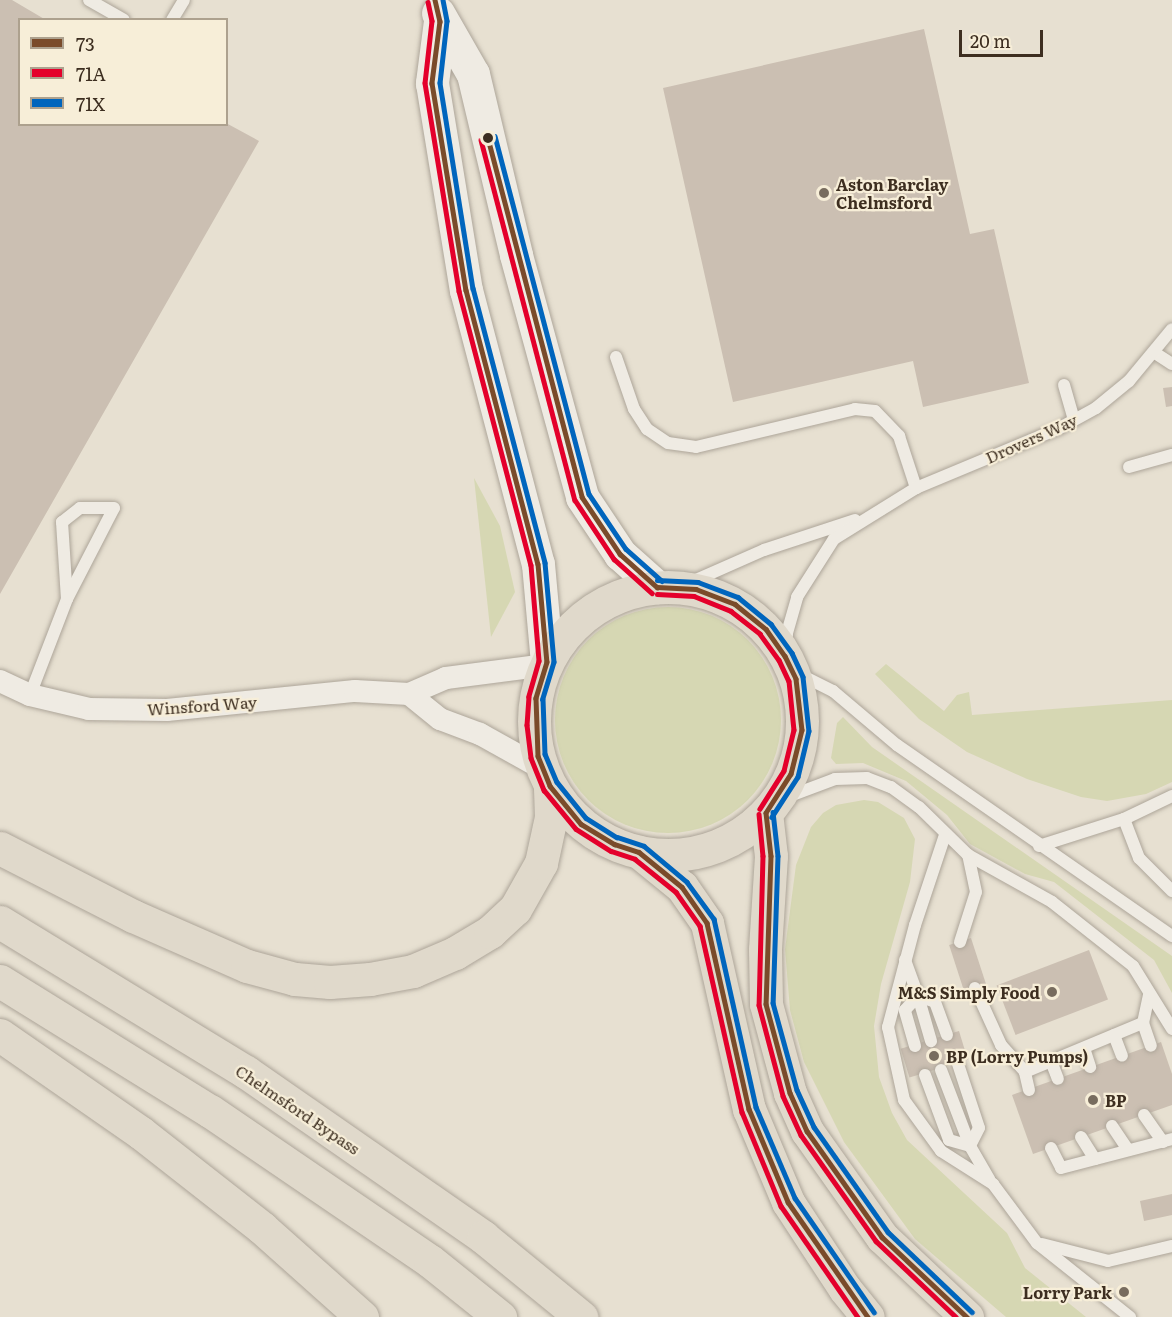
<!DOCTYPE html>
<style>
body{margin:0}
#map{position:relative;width:1172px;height:1317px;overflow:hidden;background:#e7e0d1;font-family:Literata,serif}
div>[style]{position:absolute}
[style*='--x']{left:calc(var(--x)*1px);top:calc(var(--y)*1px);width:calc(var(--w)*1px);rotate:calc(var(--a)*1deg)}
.green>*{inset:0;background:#d6d7b3}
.round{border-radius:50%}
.building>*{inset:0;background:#cbbfb2;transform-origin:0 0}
.roads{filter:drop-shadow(0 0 2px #ada599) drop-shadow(0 0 2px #ada599)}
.service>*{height:12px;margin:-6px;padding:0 6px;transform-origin:6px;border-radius:6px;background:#efebe3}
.minor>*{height:22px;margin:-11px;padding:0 11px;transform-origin:11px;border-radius:11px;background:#efebe3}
.secondary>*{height:33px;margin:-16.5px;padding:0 16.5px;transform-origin:16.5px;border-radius:16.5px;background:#efebe3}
.trunk>*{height:33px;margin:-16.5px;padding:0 16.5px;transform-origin:16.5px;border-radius:16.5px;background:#e0d9cb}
.trunk>.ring{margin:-16.5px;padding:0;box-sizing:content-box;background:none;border:33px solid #e0d9cb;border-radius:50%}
.bus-1>*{height:4.5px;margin:-2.25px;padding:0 2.25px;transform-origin:2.25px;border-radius:2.25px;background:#7a4b2a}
.bus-2>*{height:4.5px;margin:-2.25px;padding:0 2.25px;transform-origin:2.25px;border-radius:2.25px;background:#e4002b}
.bus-3>*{height:4.5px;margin:-2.25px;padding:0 2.25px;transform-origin:2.25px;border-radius:2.25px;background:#0065bd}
.dots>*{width:16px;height:16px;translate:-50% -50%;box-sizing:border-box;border:3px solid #f7eed8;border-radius:50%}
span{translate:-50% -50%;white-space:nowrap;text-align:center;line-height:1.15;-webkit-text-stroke:4.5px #f7eed8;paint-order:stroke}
.poi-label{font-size:16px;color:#3d2e20;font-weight:700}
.left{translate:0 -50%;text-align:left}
.right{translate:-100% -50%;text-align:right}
.street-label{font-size:16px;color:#3d2e20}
.legend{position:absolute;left:18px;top:18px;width:210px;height:108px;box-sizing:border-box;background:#f7eed8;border:2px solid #ada18e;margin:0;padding:8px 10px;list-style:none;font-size:18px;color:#3d2e20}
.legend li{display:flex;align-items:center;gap:12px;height:30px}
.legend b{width:30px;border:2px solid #ada18e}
.scale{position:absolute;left:959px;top:30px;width:84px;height:27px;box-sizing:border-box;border:3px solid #3d2e20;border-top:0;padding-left:8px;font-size:18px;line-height:21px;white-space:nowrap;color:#3d2e20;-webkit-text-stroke:4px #f7eed8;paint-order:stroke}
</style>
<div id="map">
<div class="green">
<div style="clip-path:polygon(474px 478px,500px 526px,515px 592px,491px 637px)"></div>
<div class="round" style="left:555px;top:607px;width:226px;height:226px"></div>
<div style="clip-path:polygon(886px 664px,944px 711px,957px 695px,969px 692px,972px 715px,1172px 700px,1172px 782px,1146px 794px,1107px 801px,1081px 797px,1027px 779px,967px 752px,919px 719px,875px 674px)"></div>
<div style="clip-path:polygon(843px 717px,872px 747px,1172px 956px,1172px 993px,1154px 960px,1054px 882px,1025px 874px,970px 844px,947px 815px,906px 781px,863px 763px,836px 764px,831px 758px,837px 723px)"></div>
<div style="clip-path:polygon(864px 800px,878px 802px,904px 818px,915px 839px,910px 882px,881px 984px,874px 1026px,879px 1077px,892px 1113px,907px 1140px,1007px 1233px,1025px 1268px,1086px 1317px,1006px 1317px,915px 1239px,844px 1142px,804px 1062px,790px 1010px,785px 949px,796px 865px,811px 827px,823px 813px,836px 805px)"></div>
</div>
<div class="building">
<div style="clip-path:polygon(0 0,12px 0,46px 20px,20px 20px,20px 124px,226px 123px,259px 141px,0 594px)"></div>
<div style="clip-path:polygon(924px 29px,970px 234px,994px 229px,1029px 383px,923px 407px,913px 361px,733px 402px,663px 88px)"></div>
<div style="clip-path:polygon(1172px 387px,1172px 406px,1166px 407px,1163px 388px)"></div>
<div style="left:971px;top:938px;width:49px;height:23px;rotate:72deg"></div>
<div style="left:1089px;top:950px;width:53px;height:99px;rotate:69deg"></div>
<div style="left:959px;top:1031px;width:30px;height:61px;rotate:73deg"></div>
<div style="clip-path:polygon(1161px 1042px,1172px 1074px,1172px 1105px,1033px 1154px,1012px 1095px)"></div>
<div style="clip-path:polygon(1172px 1194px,1172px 1215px,1144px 1221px,1140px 1201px)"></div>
</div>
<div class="roads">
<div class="service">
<div style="--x:89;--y:0;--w:40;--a:29.7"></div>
<div style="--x:172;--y:20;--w:23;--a:-59"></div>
<div style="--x:1155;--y:353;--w:20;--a:33"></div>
<div style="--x:616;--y:357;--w:55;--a:70.9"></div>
<div style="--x:634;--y:409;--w:24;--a:57"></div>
<div style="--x:647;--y:429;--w:25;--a:34"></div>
<div style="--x:668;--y:443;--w:28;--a:8"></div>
<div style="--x:696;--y:447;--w:163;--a:-13.4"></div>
<div style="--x:855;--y:409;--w:20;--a:6"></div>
<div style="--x:875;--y:411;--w:35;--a:46"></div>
<div style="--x:899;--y:436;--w:55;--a:71.9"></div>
<div style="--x:1064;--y:385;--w:36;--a:74"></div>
<div style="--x:1129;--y:467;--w:45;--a:-15.6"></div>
<div style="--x:680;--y:587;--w:92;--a:-23.8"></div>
<div style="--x:764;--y:550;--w:96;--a:-18.2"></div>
<div style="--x:785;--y:656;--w:23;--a:-85"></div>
<div style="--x:787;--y:633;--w:37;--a:-74"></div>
<div style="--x:797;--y:597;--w:69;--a:-57.5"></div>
<div style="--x:834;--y:539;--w:97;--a:-31.9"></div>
<div style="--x:916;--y:488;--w:154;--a:-22.6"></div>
<div style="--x:1058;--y:429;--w:43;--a:-28.9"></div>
<div style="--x:1096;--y:408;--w:43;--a:-39.3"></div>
<div style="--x:1129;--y:381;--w:67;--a:-50.4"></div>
<div style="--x:791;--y:670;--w:47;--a:26.6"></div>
<div style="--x:833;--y:691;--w:84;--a:40.2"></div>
<div style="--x:897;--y:745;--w:335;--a:34.8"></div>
<div style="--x:30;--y:695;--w:103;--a:-68.9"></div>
<div style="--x:67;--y:599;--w:102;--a:-62.7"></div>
<div style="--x:114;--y:508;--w:34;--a:180"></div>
<div style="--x:80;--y:508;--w:23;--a:142"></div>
<div style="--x:62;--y:522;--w:77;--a:86.3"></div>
<div style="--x:774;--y:802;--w:65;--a:-20.7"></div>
<div style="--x:835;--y:779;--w:32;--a:-2"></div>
<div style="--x:867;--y:778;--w:26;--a:21"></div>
<div style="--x:891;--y:787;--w:34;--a:36"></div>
<div style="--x:919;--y:807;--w:69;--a:44.4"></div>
<div style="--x:968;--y:855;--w:96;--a:29.2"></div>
<div style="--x:1052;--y:902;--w:103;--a:38.3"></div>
<div style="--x:1133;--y:966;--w:74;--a:58.2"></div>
<div style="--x:1124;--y:819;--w:42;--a:69"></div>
<div style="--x:1139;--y:858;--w:47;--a:45"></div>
<div style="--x:945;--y:835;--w:95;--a:108.4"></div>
<div style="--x:915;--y:925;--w:106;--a:104.8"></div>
<div style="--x:888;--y:1027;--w:75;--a:77.6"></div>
<div style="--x:904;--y:1100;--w:63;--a:54"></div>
<div style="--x:941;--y:1151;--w:62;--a:32.4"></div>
<div style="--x:993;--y:1184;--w:74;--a:53.3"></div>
<div style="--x:1037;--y:1243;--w:119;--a:38.5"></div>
<div style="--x:1039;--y:846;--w:89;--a:-17.6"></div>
<div style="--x:1124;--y:819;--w:53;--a:-25.6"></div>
<div style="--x:960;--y:942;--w:52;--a:-72.3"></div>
<div style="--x:976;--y:892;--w:38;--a:-102"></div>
<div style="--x:905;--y:960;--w:38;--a:70"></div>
<div style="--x:918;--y:996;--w:18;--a:19"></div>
<div style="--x:935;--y:1002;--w:35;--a:70"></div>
<div style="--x:975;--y:988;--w:63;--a:65.5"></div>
<div style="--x:1001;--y:1045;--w:36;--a:48"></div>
<div style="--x:918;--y:996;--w:47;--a:73.9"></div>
<div style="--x:1143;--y:1023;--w:24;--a:71"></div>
<div style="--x:1114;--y:1035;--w:22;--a:69"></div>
<div style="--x:915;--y:1046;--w:37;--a:-106"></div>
<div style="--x:905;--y:1010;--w:19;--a:-47"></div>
<div style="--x:1084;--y:1048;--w:20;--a:72"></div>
<div style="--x:1051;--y:1061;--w:19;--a:69"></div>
<div style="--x:958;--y:1064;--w:67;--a:71.8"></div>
<div style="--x:979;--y:1128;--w:20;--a:117"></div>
<div style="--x:970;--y:1146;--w:39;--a:60"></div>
<div style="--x:941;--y:1070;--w:81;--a:69.1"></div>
<div style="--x:925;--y:1075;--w:69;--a:69.7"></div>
<div style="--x:949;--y:1140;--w:22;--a:16"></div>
<div style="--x:1029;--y:1090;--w:18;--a:-103"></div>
<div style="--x:1025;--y:1072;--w:128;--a:-22.6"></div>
<div style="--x:1143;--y:1023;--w:29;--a:-78"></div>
<div style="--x:1144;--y:1115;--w:33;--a:55"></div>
<div style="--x:1112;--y:1126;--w:29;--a:56"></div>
<div style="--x:1081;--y:1137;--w:26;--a:58"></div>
<div style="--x:1051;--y:1148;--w:22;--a:63"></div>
<div style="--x:1061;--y:1168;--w:115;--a:-14.6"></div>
<div style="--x:1042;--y:1244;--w:68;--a:14.4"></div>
<div style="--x:1108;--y:1261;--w:66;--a:-13.2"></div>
</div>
<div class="minor">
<div style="--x:0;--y:681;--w:33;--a:25"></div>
<div style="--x:30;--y:695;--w:61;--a:13.3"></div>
<div style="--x:89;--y:709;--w:78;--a:0.7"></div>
<div style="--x:167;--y:710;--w:189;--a:-5.8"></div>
<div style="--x:355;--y:691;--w:54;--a:3.2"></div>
<div style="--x:409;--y:694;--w:40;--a:-23.4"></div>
<div style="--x:446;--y:678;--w:101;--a:-7.4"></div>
<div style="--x:409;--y:694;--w:40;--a:39"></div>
<div style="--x:440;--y:719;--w:43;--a:20.6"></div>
<div style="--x:480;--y:734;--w:72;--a:29.1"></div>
</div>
<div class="secondary">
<div style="--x:438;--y:13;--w:70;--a:60.2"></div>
<div style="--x:473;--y:74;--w:186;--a:76.6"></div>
<div style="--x:516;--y:255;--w:251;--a:74.7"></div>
<div style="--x:582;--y:497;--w:69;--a:56.3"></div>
<div style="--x:620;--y:554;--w:50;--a:41.7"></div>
<div style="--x:440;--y:21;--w:63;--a:97.4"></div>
<div style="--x:432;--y:83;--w:210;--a:80.7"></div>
<div style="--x:466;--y:290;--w:283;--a:75.3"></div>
<div style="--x:538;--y:564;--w:98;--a:84.8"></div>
</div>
<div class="trunk">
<div class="ring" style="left:534px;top:587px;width:235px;height:235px"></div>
<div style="--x:766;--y:813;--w:43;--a:83.4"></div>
<div style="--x:771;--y:856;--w:94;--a:93.7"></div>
<div style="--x:765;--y:950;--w:54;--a:88.9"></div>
<div style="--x:766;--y:1004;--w:92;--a:74.9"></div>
<div style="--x:790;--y:1093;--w:42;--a:65.9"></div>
<div style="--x:807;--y:1131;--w:130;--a:54.7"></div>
<div style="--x:882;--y:1237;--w:117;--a:43.3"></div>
<div style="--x:0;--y:848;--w:149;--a:27.1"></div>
<div style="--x:133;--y:916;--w:124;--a:23.7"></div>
<div style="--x:247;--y:966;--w:50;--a:15.2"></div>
<div style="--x:295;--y:979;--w:35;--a:5"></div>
<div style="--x:330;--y:982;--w:40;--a:-4.3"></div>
<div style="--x:370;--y:979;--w:44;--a:-10.5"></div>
<div style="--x:413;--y:971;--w:46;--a:-23.2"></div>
<div style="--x:455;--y:953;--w:41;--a:-31"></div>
<div style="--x:490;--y:932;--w:34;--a:-43"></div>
<div style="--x:515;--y:909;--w:53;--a:-60.5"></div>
<div style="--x:541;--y:863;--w:47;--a:-77.7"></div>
<div style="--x:551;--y:817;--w:31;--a:-92"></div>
<div style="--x:639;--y:852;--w:55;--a:39.1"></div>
<div style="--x:682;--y:887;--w:44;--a:55.2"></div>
<div style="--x:707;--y:923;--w:191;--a:77.3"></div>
<div style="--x:749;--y:1109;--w:101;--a:67.2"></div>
<div style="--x:788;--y:1202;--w:104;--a:56.8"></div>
<div style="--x:845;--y:1289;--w:36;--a:51"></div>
<div style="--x:0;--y:922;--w:288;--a:31.4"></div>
<div style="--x:246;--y:1072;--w:289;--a:34.8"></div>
<div style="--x:483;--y:1237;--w:127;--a:39.2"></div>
<div style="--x:0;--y:981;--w:247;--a:31.8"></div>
<div style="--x:210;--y:1111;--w:266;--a:34.3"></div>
<div style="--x:430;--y:1261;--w:90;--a:38.7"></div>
<div style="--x:0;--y:1035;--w:172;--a:34.8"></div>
<div style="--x:141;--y:1133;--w:154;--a:38.1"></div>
<div style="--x:262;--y:1228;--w:134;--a:41.7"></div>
</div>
</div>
<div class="bus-1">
<div style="--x:435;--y:0;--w:22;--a:77"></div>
<div style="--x:440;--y:21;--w:63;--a:97.4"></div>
<div style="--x:432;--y:83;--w:210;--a:80.7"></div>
<div style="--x:466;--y:290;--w:283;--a:75.3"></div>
<div style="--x:538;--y:564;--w:98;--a:84.8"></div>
<div style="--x:547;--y:662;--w:38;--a:107"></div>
<div style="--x:536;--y:698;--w:58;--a:88"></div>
<div style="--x:538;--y:756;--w:32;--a:68"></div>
<div style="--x:550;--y:786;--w:49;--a:50.8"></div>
<div style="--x:581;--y:824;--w:39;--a:31"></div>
<div style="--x:614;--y:844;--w:26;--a:18"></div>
<div style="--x:639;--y:852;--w:55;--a:39.1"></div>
<div style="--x:682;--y:887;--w:44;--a:55.2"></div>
<div style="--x:707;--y:923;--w:191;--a:77.3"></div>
<div style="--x:749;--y:1109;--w:101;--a:67.2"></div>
<div style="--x:788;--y:1202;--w:140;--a:55.2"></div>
<div style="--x:488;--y:138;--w:371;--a:75.3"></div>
<div style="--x:582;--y:497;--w:69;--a:56.3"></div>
<div style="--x:620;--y:554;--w:50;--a:41.7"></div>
<div style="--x:657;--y:587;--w:39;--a:3"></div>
<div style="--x:696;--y:589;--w:42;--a:21"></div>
<div style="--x:735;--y:604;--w:40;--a:39"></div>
<div style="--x:766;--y:629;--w:33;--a:55"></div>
<div style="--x:785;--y:656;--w:25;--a:64"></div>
<div style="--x:796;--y:679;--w:51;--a:83.3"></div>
<div style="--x:802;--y:730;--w:45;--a:104"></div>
<div style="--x:791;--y:774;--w:46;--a:122.7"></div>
<div style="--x:766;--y:813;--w:43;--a:83.4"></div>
<div style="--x:771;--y:856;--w:148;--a:91.9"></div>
<div style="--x:766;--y:1004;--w:92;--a:74.9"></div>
<div style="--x:790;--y:1093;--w:42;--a:65.9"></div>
<div style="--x:807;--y:1131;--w:130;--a:54.7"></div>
<div style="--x:882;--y:1237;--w:117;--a:43.3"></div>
</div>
<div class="bus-2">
<div style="--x:428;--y:2;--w:19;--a:78"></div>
<div style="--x:432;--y:21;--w:62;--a:96.4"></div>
<div style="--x:425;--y:83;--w:211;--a:80.7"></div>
<div style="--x:459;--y:291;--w:283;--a:75.3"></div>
<div style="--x:531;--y:565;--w:96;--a:85.2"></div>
<div style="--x:539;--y:661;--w:37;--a:106"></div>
<div style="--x:529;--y:697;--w:28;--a:94"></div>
<div style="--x:527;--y:725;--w:33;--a:83"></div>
<div style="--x:531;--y:758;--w:35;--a:68"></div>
<div style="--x:544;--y:790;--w:50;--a:50.6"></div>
<div style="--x:576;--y:829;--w:41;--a:32.2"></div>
<div style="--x:611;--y:851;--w:25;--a:18"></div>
<div style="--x:635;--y:859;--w:53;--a:38.8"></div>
<div style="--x:676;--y:892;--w:42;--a:54.8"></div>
<div style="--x:700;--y:926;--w:191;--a:77.3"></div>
<div style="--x:742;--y:1112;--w:102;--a:67.5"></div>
<div style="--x:781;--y:1206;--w:135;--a:55.3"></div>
<div style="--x:481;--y:140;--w:372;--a:75.4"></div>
<div style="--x:575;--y:500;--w:71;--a:56.5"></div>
<div style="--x:614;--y:559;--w:51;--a:41.8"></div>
<div style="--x:657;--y:594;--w:37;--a:3"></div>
<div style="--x:694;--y:596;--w:40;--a:22"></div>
<div style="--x:731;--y:611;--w:37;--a:38"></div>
<div style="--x:760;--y:634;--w:32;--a:54"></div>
<div style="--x:779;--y:660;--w:23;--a:65"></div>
<div style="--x:789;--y:681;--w:49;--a:84.2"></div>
<div style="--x:794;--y:730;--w:42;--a:103.7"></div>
<div style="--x:784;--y:771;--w:45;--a:122.3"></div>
<div style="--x:759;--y:814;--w:42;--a:84.6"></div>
<div style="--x:763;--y:856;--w:149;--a:91.5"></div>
<div style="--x:759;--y:1005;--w:94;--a:75.2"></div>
<div style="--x:783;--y:1096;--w:43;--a:65.2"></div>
<div style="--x:801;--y:1135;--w:130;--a:54.7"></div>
<div style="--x:876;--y:1241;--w:110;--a:43.5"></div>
</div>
<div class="bus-3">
<div style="--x:443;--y:0;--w:21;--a:79"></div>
<div style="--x:447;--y:21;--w:62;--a:96.4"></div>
<div style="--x:440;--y:83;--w:208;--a:80.9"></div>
<div style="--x:473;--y:288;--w:284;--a:75.3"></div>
<div style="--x:545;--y:563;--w:99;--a:84.8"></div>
<div style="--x:554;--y:662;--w:39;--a:107"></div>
<div style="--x:543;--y:699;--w:55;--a:87.9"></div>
<div style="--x:545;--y:754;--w:30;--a:67"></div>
<div style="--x:557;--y:782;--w:46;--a:51.1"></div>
<div style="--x:586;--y:818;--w:36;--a:32"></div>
<div style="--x:617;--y:837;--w:28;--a:18"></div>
<div style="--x:644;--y:846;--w:56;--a:39.9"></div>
<div style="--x:687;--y:882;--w:46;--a:53.9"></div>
<div style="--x:714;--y:919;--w:193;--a:77.4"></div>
<div style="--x:756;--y:1107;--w:99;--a:66.8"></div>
<div style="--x:795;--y:1198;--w:139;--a:55.3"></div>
<div style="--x:495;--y:136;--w:370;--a:75.3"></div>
<div style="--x:589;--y:494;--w:66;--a:56.1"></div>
<div style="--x:626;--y:549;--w:48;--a:41.6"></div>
<div style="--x:657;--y:580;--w:41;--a:2.8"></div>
<div style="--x:698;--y:582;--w:43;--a:20.6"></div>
<div style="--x:738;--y:597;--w:43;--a:39.3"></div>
<div style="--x:771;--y:624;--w:36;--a:54"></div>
<div style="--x:792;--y:653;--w:26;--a:65"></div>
<div style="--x:803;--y:677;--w:54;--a:83.7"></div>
<div style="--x:809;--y:731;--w:47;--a:103.4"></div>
<div style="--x:798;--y:777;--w:48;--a:123"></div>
<div style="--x:773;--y:812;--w:44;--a:83.5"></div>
<div style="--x:778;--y:856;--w:147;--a:91.9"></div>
<div style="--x:773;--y:1003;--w:90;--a:74.6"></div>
<div style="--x:797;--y:1090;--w:41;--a:65.3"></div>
<div style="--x:814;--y:1127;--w:128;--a:54.8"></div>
<div style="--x:888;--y:1232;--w:116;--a:43.6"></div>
</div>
<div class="dots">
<div style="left:488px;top:138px;background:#3d2e20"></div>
<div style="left:824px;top:193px;background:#786c5e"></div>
<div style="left:1052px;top:992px;background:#786c5e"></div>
<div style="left:934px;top:1056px;background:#786c5e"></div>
<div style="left:1093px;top:1100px;background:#786c5e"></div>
<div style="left:1124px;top:1292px;background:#786c5e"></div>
</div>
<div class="poi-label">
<span class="left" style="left:836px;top:193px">Aston Barclay<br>Chelmsford</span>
<span class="right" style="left:1040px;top:992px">M&amp;S Simply Food</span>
<span class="left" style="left:946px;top:1056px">BP (Lorry Pumps)</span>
<span class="left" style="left:1105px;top:1100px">BP</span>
<span class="right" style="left:1112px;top:1292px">Lorry Park</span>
</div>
<div class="street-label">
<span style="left:1031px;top:438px;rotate:-24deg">Drovers Way</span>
<span style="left:202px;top:705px;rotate:-4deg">Winsford Way</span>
<span style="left:298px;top:1109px;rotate:34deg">Chelmsford Bypass</span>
</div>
<ul class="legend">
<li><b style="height:8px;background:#7a4b2a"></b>73</li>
<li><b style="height:8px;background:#e4002b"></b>71A</li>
<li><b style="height:8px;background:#0065bd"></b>71X</li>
</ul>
<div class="scale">20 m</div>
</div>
